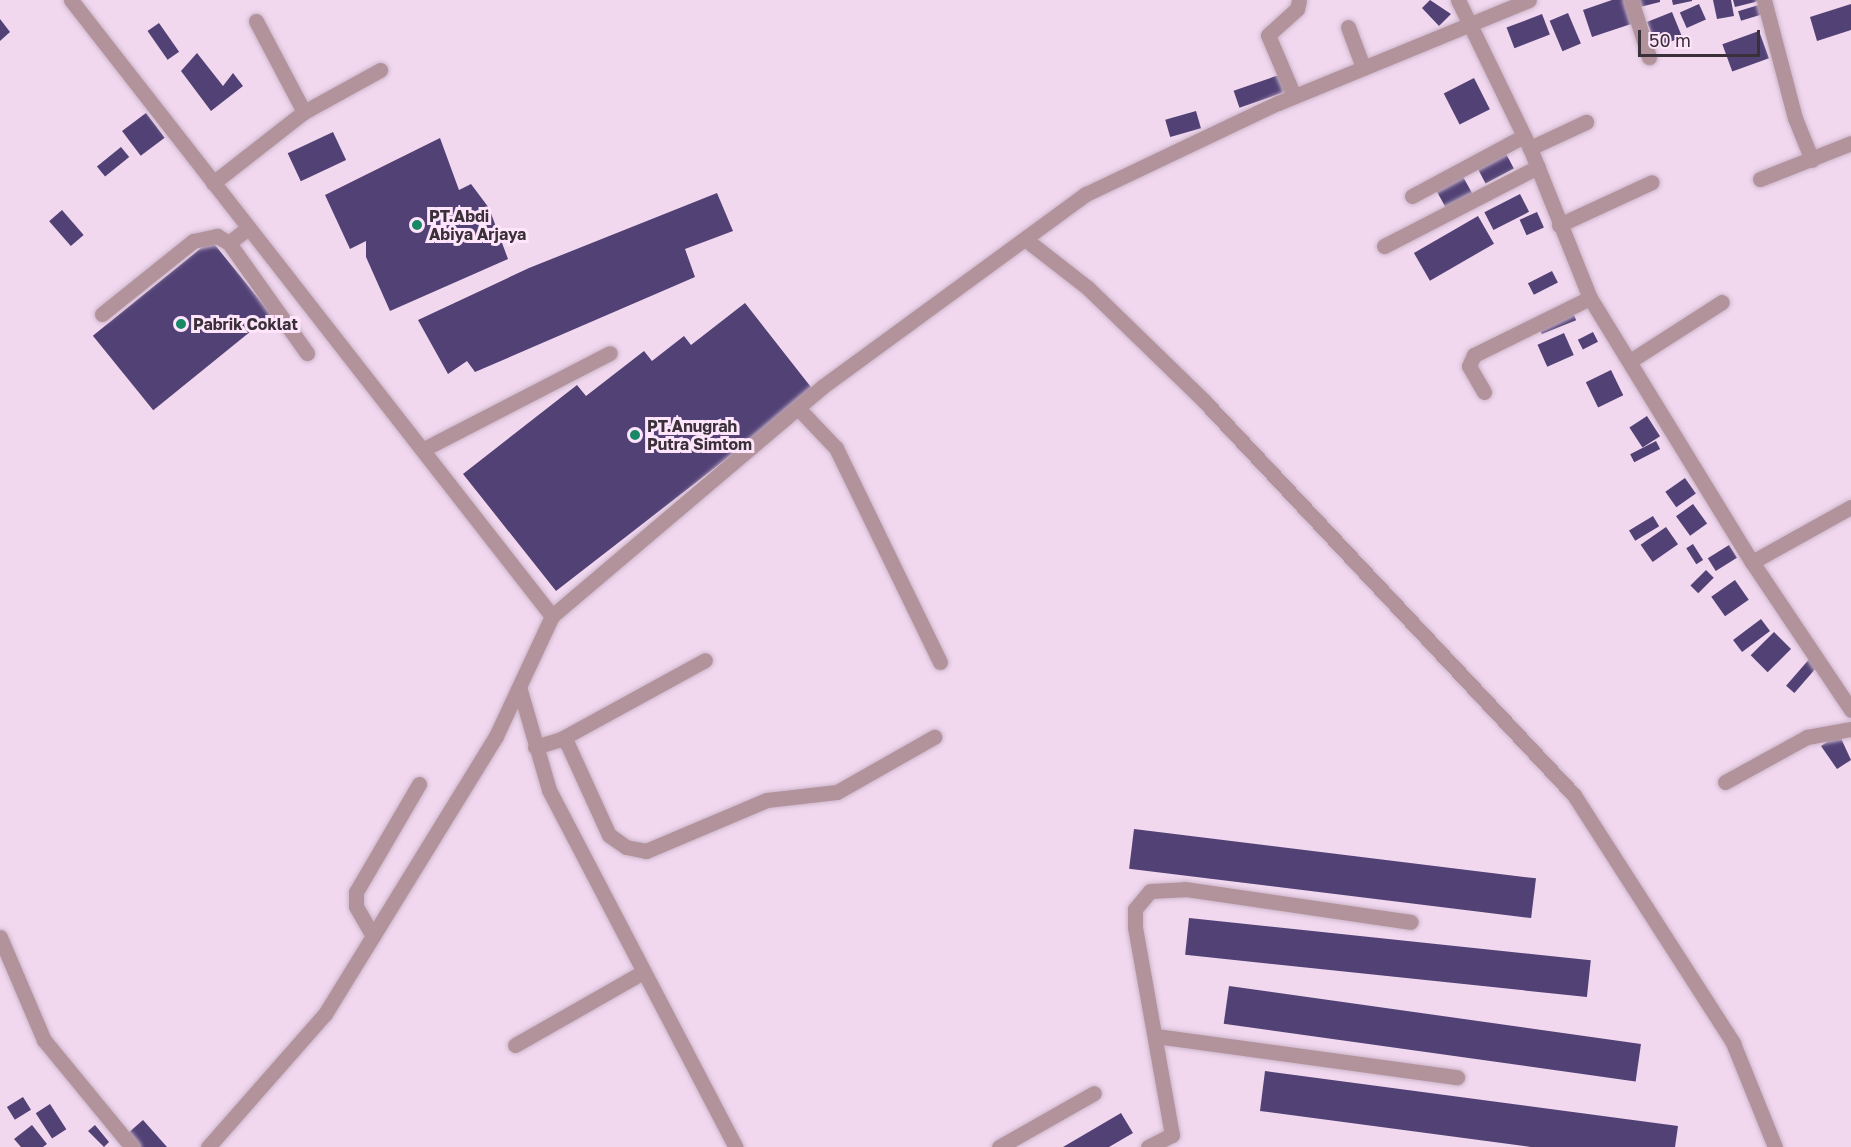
<!DOCTYPE html>
<style>
body{margin:0}
#map{position:relative;width:1851px;height:1147px;overflow:hidden;background:#f1d8ef;font-family:"Golos Text",sans-serif}
div>[style]{position:absolute}
[style*='--x']{left:calc(var(--x)*1px);top:calc(var(--y)*1px);width:calc(var(--w)*1px);rotate:calc(var(--a)*1deg)}
.building>*{inset:0;background:#514175;transform-origin:0 0}
.roads{filter:drop-shadow(0 0 2px #ccb6cb) drop-shadow(0 0 2px #ccb6cb)}
.minor>*{height:15px;margin:-7.5px;padding:0 7.5px;transform-origin:7.5px;border-radius:7.5px;background:#b3939b}
.dots>*{width:16px;height:16px;translate:-50% -50%;box-sizing:border-box;border:3px solid #ffe5fc;border-radius:50%}
span{translate:-50% -50%;white-space:nowrap;text-align:center;line-height:1.15;-webkit-text-stroke:6px #ffe5fc;paint-order:stroke}
.poi-label{font-size:16px;color:#3a3039;font-weight:700}
.left{translate:0 -50%;text-align:left}
.scale{position:absolute;left:1638px;top:30px;width:122px;height:27px;box-sizing:border-box;border:3px solid #3a3039;border-top:0;padding-left:8px;font-size:18px;line-height:21px;white-space:nowrap;color:#3a3039;-webkit-text-stroke:4px #ffe5fc;paint-order:stroke}
</style>
<div id="map">
<div class="building">
<div style="clip-path:polygon(1430px 0,1451px 14px,1439px 26px,1422px 8px)"></div>
<div style="clip-path:polygon(1612px 0,1626px 0,1634px 23px,1592px 37px,1583px 10px)"></div>
<div style="clip-path:polygon(1638px 0,1660px 0,1660px 2px,1640px 7px)"></div>
<div style="clip-path:polygon(1672px 0,1692px 0,1692px 1px,1673px 5px)"></div>
<div style="clip-path:polygon(1713px 0,1731px 0,1734px 16px,1717px 19px)"></div>
<div style="clip-path:polygon(1733px 0,1759px 0,1759px 1px,1735px 7px)"></div>
<div style="left:1699px;top:4px;width:17px;height:21px;rotate:66deg"></div>
<div style="left:1762px;top:4px;width:10px;height:25px;rotate:73deg"></div>
<div style="clip-path:polygon(1851px 4px,1851px 30px,1817px 41px,1810px 17px)"></div>
<div style="left:1672px;top:12px;width:27px;height:27px;rotate:68deg"></div>
<div style="left:1568px;top:13px;width:33px;height:20px;rotate:67deg"></div>
<div style="left:1542px;top:14px;width:22px;height:38px;rotate:69deg"></div>
<div style="clip-path:polygon(0 19px,10px 32px,0 41px)"></div>
<div style="left:159px;top:23px;width:35px;height:14px;rotate:55deg"></div>
<div style="left:1759px;top:31px;width:29px;height:39px;rotate:70deg"></div>
<div style="clip-path:polygon(197px 53px,223px 86px,233px 73px,243px 86px,211px 111px,181px 71px)"></div>
<div style="left:1279px;top:75px;width:18px;height:48px;rotate:71deg"></div>
<div style="left:1474px;top:78px;width:35px;height:34px;rotate:63deg"></div>
<div style="left:1196px;top:111px;width:18px;height:32px;rotate:74deg"></div>
<div style="left:146px;top:113px;width:31px;height:30px;rotate:53deg"></div>
<div style="left:333px;top:132px;width:31px;height:50px;rotate:65deg"></div>
<div style="clip-path:polygon(440px 138px,459px 190px,471px 184px,489px 208px,508px 259px,390px 311px,366px 257px,366px 241px,350px 249px,325px 195px)"></div>
<div style="left:121px;top:147px;width:13px;height:31px;rotate:51deg"></div>
<div style="left:1504px;top:150px;width:21px;height:32px;rotate:62deg"></div>
<div style="left:1462px;top:175px;width:23px;height:30px;rotate:61deg"></div>
<div style="clip-path:polygon(717px 193px,733px 231px,685px 249px,695px 277px,475px 372px,467px 361px,448px 374px,418px 320px,529px 268px)"></div>
<div style="left:1520px;top:194px;width:20px;height:40px;rotate:63deg"></div>
<div style="left:62px;top:210px;width:33px;height:17px;rotate:49deg"></div>
<div style="left:1537px;top:212px;width:17px;height:19px;rotate:66deg"></div>
<div style="left:1478px;top:216px;width:32px;height:74px;rotate:60deg"></div>
<div style="left:211px;top:240px;width:96px;height:152px;rotate:51deg"></div>
<div style="left:1552px;top:271px;width:13px;height:27px;rotate:63deg"></div>
<div style="clip-path:polygon(745px 303px,814px 391px,556px 591px,463px 474px,577px 385px,586px 396px,644px 351px,652px 361px,684px 336px,691px 345px)"></div>
<div style="left:1572px;top:310px;width:11px;height:37px;rotate:68deg"></div>
<div style="left:1593px;top:332px;width:11px;height:17px;rotate:63deg"></div>
<div style="left:1564px;top:333px;width:24px;height:29px;rotate:66deg"></div>
<div style="left:1611px;top:370px;width:28px;height:28px;rotate:64deg"></div>
<div style="left:1647px;top:416px;width:24px;height:21px;rotate:57deg"></div>
<div style="left:1656px;top:441px;width:9px;height:29px;rotate:63deg"></div>
<div style="left:1685px;top:478px;width:19px;height:24px;rotate:55deg"></div>
<div style="left:1693px;top:504px;width:24px;height:21px;rotate:54deg"></div>
<div style="left:1653px;top:516px;width:12px;height:28px;rotate:59deg"></div>
<div style="left:1666px;top:527px;width:21px;height:31px;rotate:55deg"></div>
<div style="left:1693px;top:544px;width:19px;height:8px;rotate:58deg"></div>
<div style="left:1729px;top:545px;width:15px;height:25px;rotate:58deg"></div>
<div style="left:1706px;top:570px;width:11px;height:22px;rotate:45deg"></div>
<div style="left:1735px;top:580px;width:24px;height:29px;rotate:55deg"></div>
<div style="left:1761px;top:619px;width:15px;height:35px;rotate:53deg"></div>
<div style="left:1774px;top:632px;width:24px;height:33px;rotate:45deg"></div>
<div style="left:1811px;top:657px;width:11px;height:38px;rotate:41deg"></div>
<div style="clip-path:polygon(1839px 734px,1851px 760px,1837px 769px,1821px 746px)"></div>
<div style="left:1134px;top:829px;width:405px;height:40px;rotate:7deg"></div>
<div style="left:1189px;top:918px;width:404px;height:37px;rotate:6deg"></div>
<div style="left:1229px;top:986px;width:416px;height:38px;rotate:8deg"></div>
<div style="clip-path:polygon(1265px 1071px,1678px 1126px,1675px 1147px,1531px 1147px,1260px 1111px)"></div>
<div style="left:23px;top:1097px;width:15px;height:19px;rotate:58deg"></div>
<div style="left:50px;top:1104px;width:30px;height:17px;rotate:57deg"></div>
<div style="clip-path:polygon(1121px 1113px,1133px 1133px,1109px 1147px,1063px 1147px)"></div>
<div style="clip-path:polygon(143px 1120px,167px 1147px,139px 1147px,127px 1134px)"></div>
<div style="clip-path:polygon(32px 1125px,47px 1144px,43px 1147px,21px 1147px,14px 1139px)"></div>
<div style="clip-path:polygon(95px 1125px,109px 1142px,104px 1147px,88px 1131px)"></div>
</div>
<div class="roads">
<div class="minor">
<div style="--x:71;--y:0;--w:782;--a:52.02"></div>
<div style="--x:552;--y:616;--w:354;--a:-40.3"></div>
<div style="--x:822;--y:387;--w:327;--a:-36.2"></div>
<div style="--x:1086;--y:194;--w:212;--a:-25.4"></div>
<div style="--x:1278;--y:103;--w:271;--a:-22.3"></div>
<div style="--x:1458;--y:0;--w:165;--a:64.1"></div>
<div style="--x:1530;--y:148;--w:162;--a:68.2"></div>
<div style="--x:1590;--y:298;--w:310;--a:58.5"></div>
<div style="--x:1752;--y:562;--w:178;--a:56.2"></div>
<div style="--x:1631;--y:0;--w:60;--a:72.5"></div>
<div style="--x:1764;--y:0;--w:122;--a:75.3"></div>
<div style="--x:1795;--y:118;--w:45;--a:68"></div>
<div style="--x:256;--y:21;--w:103;--a:62.2"></div>
<div style="--x:1348;--y:27;--w:43;--a:69.4"></div>
<div style="--x:1294;--y:96;--w:66;--a:-113.1"></div>
<div style="--x:1268;--y:35;--w:39;--a:-42"></div>
<div style="--x:1297;--y:9;--w:9;--a:-77"></div>
<div style="--x:1530;--y:148;--w:62;--a:-24.9"></div>
<div style="--x:1760;--y:179;--w:98;--a:-21.6"></div>
<div style="--x:213;--y:183;--w:115;--a:-38"></div>
<div style="--x:304;--y:112;--w:87;--a:-28.9"></div>
<div style="--x:1412;--y:196;--w:127;--a:-28.2"></div>
<div style="--x:1559;--y:225;--w:102;--a:-24.8"></div>
<div style="--x:248;--y:228;--w:24;--a:142"></div>
<div style="--x:229;--y:243;--w:135;--a:54.7"></div>
<div style="--x:1025;--y:239;--w:80;--a:37.9"></div>
<div style="--x:1088;--y:288;--w:162;--a:44.2"></div>
<div style="--x:1204;--y:401;--w:540;--a:46.8"></div>
<div style="--x:1574;--y:795;--w:295;--a:57.3"></div>
<div style="--x:1733;--y:1043;--w:112;--a:68"></div>
<div style="--x:1384;--y:246;--w:173;--a:-27.2"></div>
<div style="--x:102;--y:314;--w:117;--a:-38.7"></div>
<div style="--x:193;--y:241;--w:25;--a:-12"></div>
<div style="--x:217;--y:236;--w:14;--a:30"></div>
<div style="--x:1630;--y:361;--w:109;--a:-32.7"></div>
<div style="--x:1484;--y:392;--w:30;--a:-120"></div>
<div style="--x:1469;--y:366;--w:12;--a:-66"></div>
<div style="--x:1474;--y:355;--w:129;--a:-26.2"></div>
<div style="--x:798;--y:408;--w:55;--a:46.5"></div>
<div style="--x:836;--y:448;--w:238;--a:64.1"></div>
<div style="--x:424;--y:449;--w:209;--a:-27.3"></div>
<div style="--x:1752;--y:562;--w:113;--a:-29.1"></div>
<div style="--x:520;--y:690;--w:104;--a:73.8"></div>
<div style="--x:549;--y:790;--w:403;--a:62.4"></div>
<div style="--x:561;--y:739;--w:164;--a:-28.7"></div>
<div style="--x:535;--y:747;--w:27;--a:-17"></div>
<div style="--x:561;--y:739;--w:7;--a:34"></div>
<div style="--x:567;--y:743;--w:101;--a:65.5"></div>
<div style="--x:609;--y:835;--w:21;--a:35"></div>
<div style="--x:626;--y:847;--w:20;--a:11"></div>
<div style="--x:646;--y:851;--w:131;--a:-22.9"></div>
<div style="--x:767;--y:800;--w:70;--a:-6.5"></div>
<div style="--x:837;--y:792;--w:112;--a:-29.6"></div>
<div style="--x:1725;--y:782;--w:94;--a:-28.8"></div>
<div style="--x:1807;--y:737;--w:45;--a:-10.3"></div>
<div style="--x:373;--y:936;--w:34;--a:-120"></div>
<div style="--x:356;--y:906;--w:14;--a:-90"></div>
<div style="--x:356;--y:892;--w:125;--a:-59.7"></div>
<div style="--x:0;--y:937;--w:112;--a:66.9"></div>
<div style="--x:44;--y:1040;--w:139;--a:50.6"></div>
<div style="--x:1156;--y:1036;--w:304;--a:7.8"></div>
<div style="--x:515;--y:1045;--w:145;--a:-29.7"></div>
<div style="--x:208;--y:1147;--w:177;--a:-48.7"></div>
<div style="--x:325;--y:1014;--w:326;--a:-58.4"></div>
<div style="--x:496;--y:736;--w:132;--a:-65"></div>
<div style="--x:999;--y:1147;--w:109;--a:-29.6"></div>
<div style="--x:1148;--y:1147;--w:27;--a:-27"></div>
<div style="--x:1172;--y:1135;--w:211;--a:-100.1"></div>
<div style="--x:1135;--y:927;--w:18;--a:-90"></div>
<div style="--x:1135;--y:909;--w:23;--a:-50"></div>
<div style="--x:1150;--y:891;--w:35;--a:-3"></div>
<div style="--x:1185;--y:889;--w:228;--a:8.3"></div>
</div>
</div>
<div class="dots">
<div style="left:417px;top:225px;background:#188867"></div>
<div style="left:181px;top:324px;background:#188867"></div>
<div style="left:635px;top:435px;background:#188867"></div>
</div>
<div class="poi-label">
<span class="left" style="left:429px;top:225px">PT.Abdi<br>Abiya Arjaya</span>
<span class="left" style="left:193px;top:324px">Pabrik Coklat</span>
<span class="left" style="left:647px;top:435px">PT.Anugrah<br>Putra Simtom</span>
</div>
<div class="scale">50 m</div>
</div>
